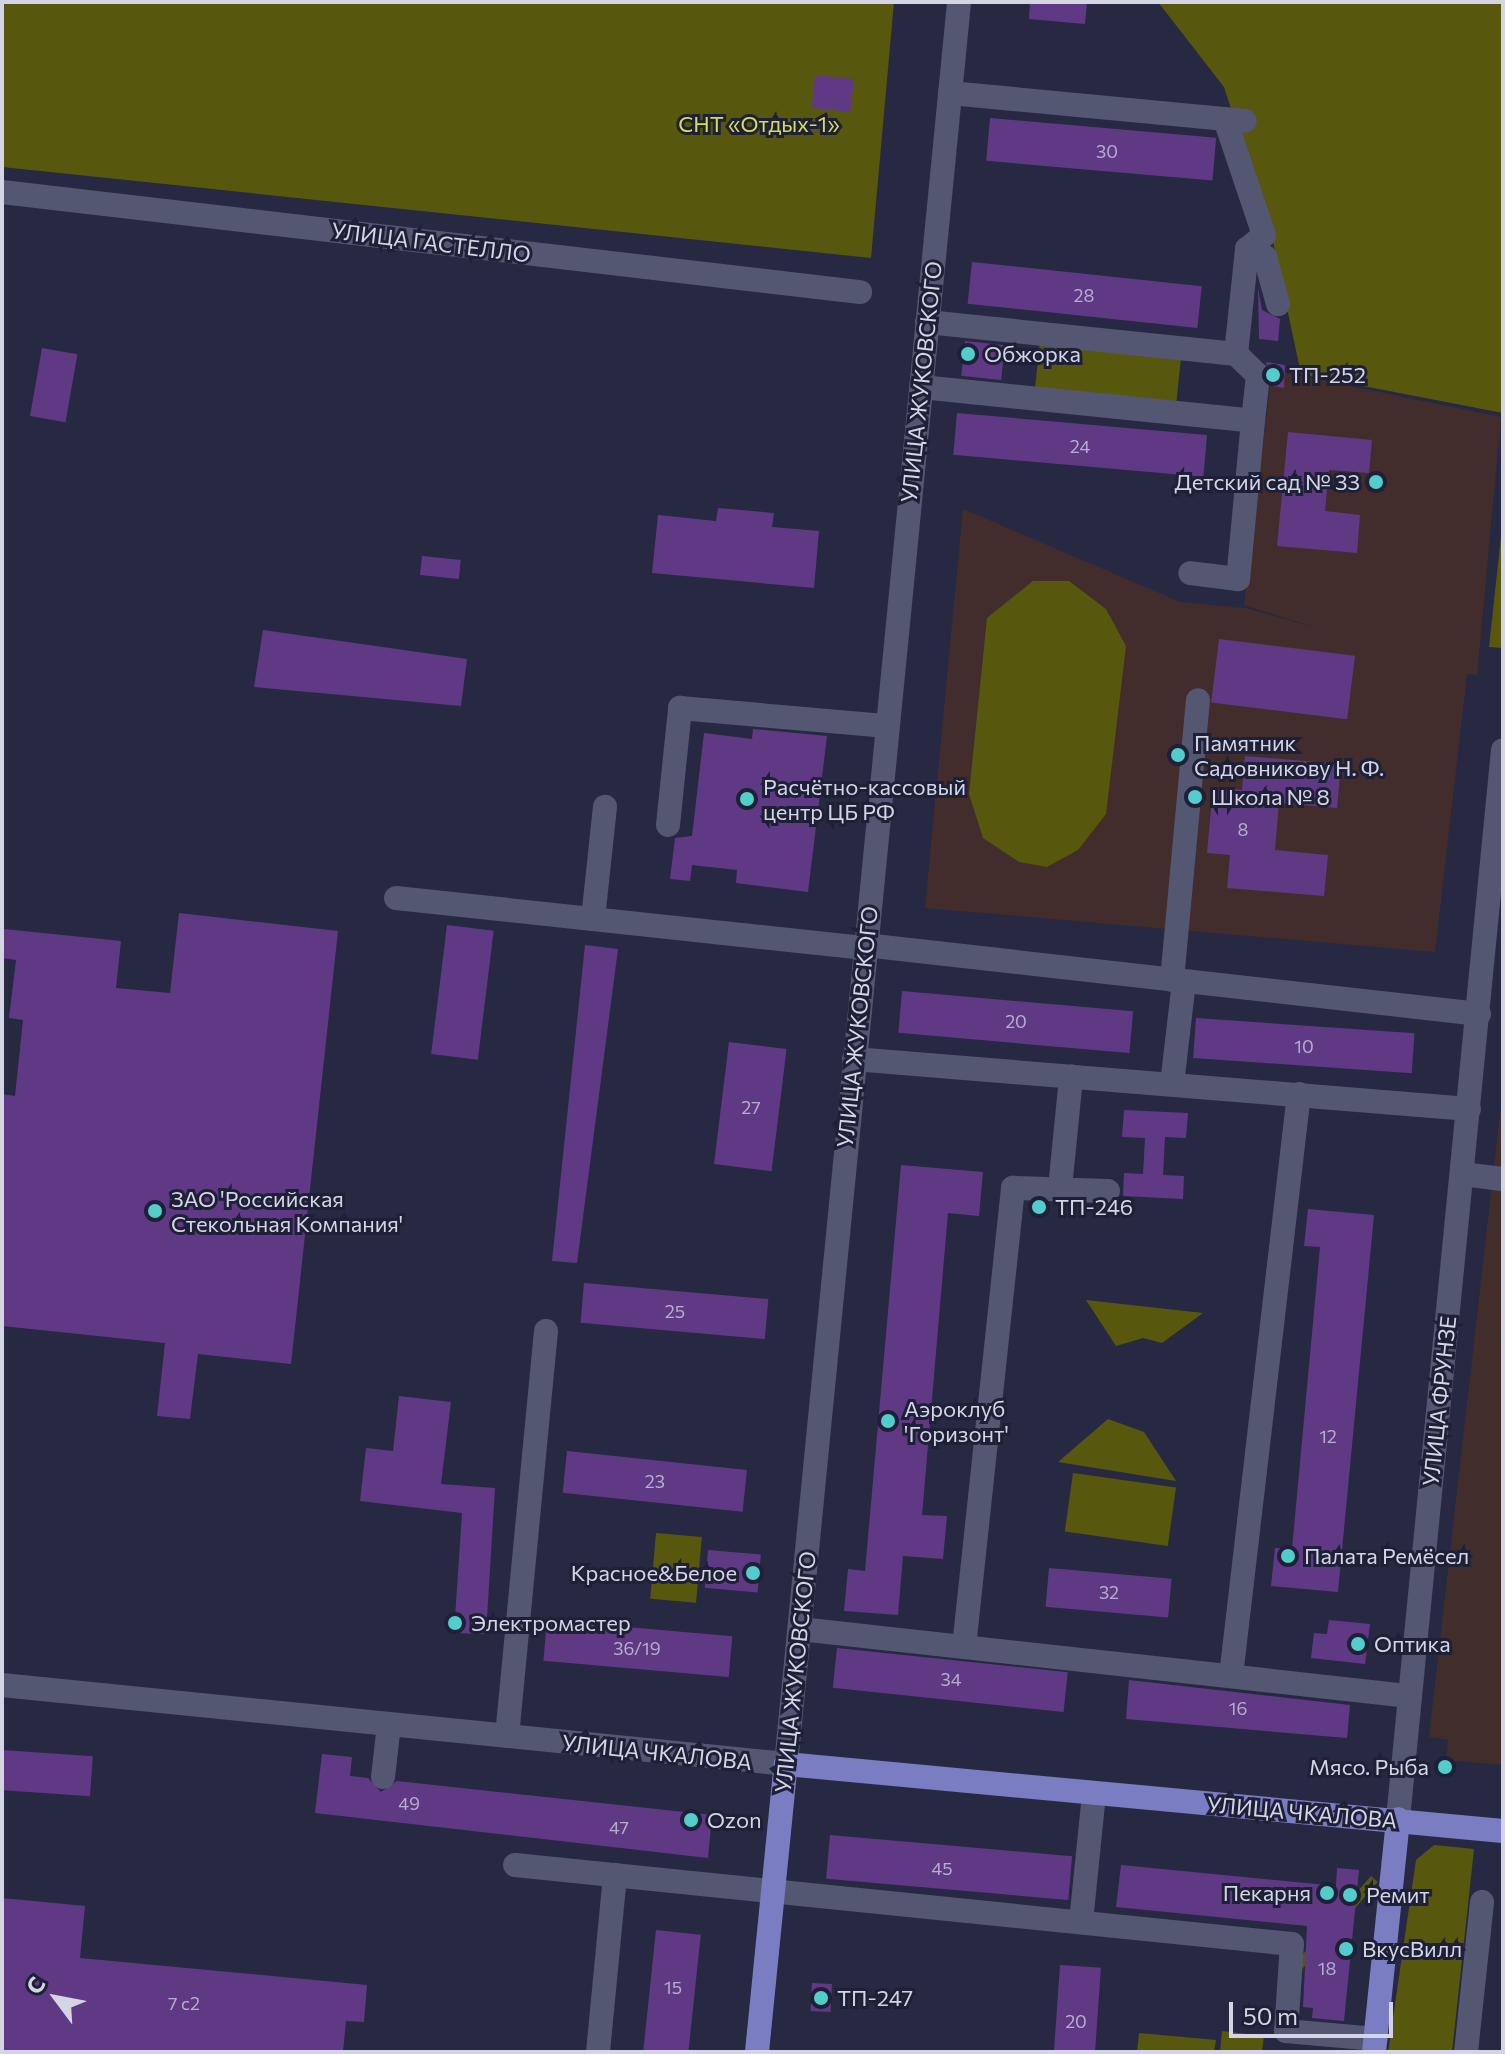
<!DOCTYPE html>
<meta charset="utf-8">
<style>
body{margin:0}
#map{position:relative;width:1505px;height:2054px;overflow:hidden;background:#272942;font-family:Commissioner,sans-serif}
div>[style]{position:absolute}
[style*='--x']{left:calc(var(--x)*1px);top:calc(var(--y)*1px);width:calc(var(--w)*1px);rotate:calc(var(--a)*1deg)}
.education>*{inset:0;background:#422d2c}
.medical>*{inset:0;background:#412e2a}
.green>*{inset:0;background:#57580e;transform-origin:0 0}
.building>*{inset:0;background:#603985;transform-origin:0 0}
.minor>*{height:24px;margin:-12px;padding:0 12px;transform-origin:12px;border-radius:12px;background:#535772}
.major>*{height:24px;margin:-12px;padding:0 12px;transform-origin:12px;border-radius:12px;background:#7a7dc2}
.dots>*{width:22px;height:22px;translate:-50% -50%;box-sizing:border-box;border:4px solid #1e2037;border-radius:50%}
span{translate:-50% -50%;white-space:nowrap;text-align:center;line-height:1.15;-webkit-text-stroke:6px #1e2037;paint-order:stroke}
.number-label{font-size:18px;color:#b6aecd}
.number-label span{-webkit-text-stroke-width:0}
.park-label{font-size:22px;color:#d8db54}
.street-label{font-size:22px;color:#d3d5e5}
.poi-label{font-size:22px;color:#d3d5e5}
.left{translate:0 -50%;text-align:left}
.right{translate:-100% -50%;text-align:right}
.frame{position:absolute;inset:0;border:4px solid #d3d5e5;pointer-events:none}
.north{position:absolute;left:16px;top:1958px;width:80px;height:80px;-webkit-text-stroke:6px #1e2037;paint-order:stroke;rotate:302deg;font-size:22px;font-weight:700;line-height:32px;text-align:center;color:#d3d5e5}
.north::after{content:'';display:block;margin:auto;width:28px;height:36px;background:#d3d5e5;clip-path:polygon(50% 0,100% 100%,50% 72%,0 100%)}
.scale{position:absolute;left:1229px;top:2002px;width:164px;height:36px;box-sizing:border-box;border:4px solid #d3d5e5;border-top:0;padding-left:10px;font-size:24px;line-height:28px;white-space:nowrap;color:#d3d5e5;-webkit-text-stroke:6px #1e2037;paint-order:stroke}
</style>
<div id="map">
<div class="education">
<div style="clip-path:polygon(1272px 370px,1501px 417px,1477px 675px,1467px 674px,1435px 952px,925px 908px,963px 509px,1180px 602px,1245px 608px,1324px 630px,1244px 605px)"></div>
</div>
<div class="medical">
<div style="clip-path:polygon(1503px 1088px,1503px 1765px,1446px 1760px,1448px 1740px,1429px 1737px)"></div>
</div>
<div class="green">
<div style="clip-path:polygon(2px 2px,894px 2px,871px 258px,2px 167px)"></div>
<div style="clip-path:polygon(1158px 2px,1503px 2px,1503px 413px,1301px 374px,1271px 232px,1224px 87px)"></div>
<div style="left:1040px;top:341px;width:142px;height:50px;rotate:6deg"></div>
<div style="clip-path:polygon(1503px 518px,1503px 648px,1489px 647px)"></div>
<div style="clip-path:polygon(1033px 581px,1069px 581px,1106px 609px,1126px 646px,1106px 814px,1078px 850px,1047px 867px,1019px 862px,983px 838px,969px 794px,987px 618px)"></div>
<div style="clip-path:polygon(1086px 1300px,1203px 1313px,1162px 1343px,1143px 1338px,1116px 1346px)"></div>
<div style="clip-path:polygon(1108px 1419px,1144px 1432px,1176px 1481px,1058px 1462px)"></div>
<div style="left:1073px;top:1473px;width:104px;height:59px;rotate:8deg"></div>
<div style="left:656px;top:1533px;width:46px;height:66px;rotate:5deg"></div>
<div style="clip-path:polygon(1434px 1845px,1474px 1849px,1452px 2052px,1388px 2052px,1416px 1860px)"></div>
<div style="left:1371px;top:1876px;width:9px;height:130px;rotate:41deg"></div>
<div style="clip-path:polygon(1222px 2031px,1264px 2036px,1262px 2052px,1220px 2052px)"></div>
<div style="clip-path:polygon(1139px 2033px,1216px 2040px,1214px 2052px,1137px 2052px)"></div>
</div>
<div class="building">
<div style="clip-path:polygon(1030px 2px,1087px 2px,1085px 24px,1029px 19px)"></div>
<div style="left:815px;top:75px;width:39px;height:33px;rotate:6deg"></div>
<div style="left:990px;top:118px;width:227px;height:43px;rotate:5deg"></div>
<div style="left:972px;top:262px;width:231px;height:42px;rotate:6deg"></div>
<div style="clip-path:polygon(1258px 288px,1262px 310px,1280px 319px,1278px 341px,1259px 339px)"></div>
<div style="left:965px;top:341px;width:40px;height:35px;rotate:6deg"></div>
<div style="left:42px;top:348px;width:36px;height:69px;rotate:10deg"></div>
<div style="clip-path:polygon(1266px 362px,1285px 365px,1284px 388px,1272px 386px)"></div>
<div style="left:957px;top:413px;width:251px;height:42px;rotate:5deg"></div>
<div style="clip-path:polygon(1288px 432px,1372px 440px,1369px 473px,1329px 470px,1325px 511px,1360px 515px,1357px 553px,1277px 546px)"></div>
<div style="clip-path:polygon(718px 508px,774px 513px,772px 527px,819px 531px,814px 588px,652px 573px,658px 515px,716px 521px)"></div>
<div style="left:422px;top:556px;width:39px;height:19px;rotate:6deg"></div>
<div style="clip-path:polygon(263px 630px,467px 659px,461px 706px,254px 687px)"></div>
<div style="left:1219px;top:639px;width:137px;height:64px;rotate:7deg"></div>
<div style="clip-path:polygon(753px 729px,827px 736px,808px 892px,736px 883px,737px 870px,692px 865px,690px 881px,670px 879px,675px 838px,692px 836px,704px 733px,752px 739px)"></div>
<div style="clip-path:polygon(1245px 756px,1341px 764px,1337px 808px,1279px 803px,1275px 850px,1328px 855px,1324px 896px,1227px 888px,1230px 855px,1207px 853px,1213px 787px,1242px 790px)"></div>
<div style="clip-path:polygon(179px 913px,338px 931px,291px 1364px,198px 1354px,190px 1419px,157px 1416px,165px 1343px,2px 1326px,2px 1094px,15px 1096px,23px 1020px,9px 1018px,16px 960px,2px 958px,4px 929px,121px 941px,116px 988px,170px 993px)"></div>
<div style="left:447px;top:925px;width:47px;height:130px;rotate:7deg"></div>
<div style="clip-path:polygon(585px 945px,618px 949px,577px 1263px,552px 1261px)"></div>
<div style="left:902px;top:991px;width:232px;height:42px;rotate:5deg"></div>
<div style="left:1196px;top:1018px;width:219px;height:40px;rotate:4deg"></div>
<div style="left:729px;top:1042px;width:58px;height:123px;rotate:7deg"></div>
<div style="clip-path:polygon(1124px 1110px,1188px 1113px,1186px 1138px,1165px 1137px,1163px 1175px,1184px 1176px,1183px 1199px,1123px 1196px,1124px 1173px,1143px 1174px,1145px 1138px,1122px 1137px)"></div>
<div style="clip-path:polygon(901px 1165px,983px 1172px,979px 1216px,948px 1213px,922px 1515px,947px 1516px,943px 1559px,903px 1556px,898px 1615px,844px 1611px,848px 1569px,865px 1571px)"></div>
<div style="clip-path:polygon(1308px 1209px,1374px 1215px,1338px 1592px,1271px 1586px,1275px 1548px,1292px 1549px,1320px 1247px,1304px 1246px)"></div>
<div style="left:584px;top:1283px;width:185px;height:40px;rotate:5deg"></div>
<div style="clip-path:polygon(399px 1396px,451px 1402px,441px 1484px,495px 1488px,486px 1634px,454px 1633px,462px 1513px,360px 1501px,366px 1448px,393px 1451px)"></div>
<div style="left:567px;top:1451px;width:181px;height:42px;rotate:6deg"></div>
<div style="left:708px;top:1550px;width:53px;height:38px;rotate:5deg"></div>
<div style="left:1049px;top:1568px;width:123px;height:39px;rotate:5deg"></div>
<div style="left:547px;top:1620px;width:186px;height:41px;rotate:5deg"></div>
<div style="clip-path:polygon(1329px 1620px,1370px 1624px,1365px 1664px,1311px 1658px,1314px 1633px,1327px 1634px)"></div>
<div style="left:837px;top:1648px;width:232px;height:40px;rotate:6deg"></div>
<div style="clip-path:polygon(1129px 1680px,1350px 1705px,1347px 1738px,1126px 1719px)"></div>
<div style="left:2px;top:1750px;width:91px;height:40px;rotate:4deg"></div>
<div style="clip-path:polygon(322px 1754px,352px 1757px,350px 1776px,368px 1778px,381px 1792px,397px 1781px,712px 1815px,708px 1858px,315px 1813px)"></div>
<div style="left:830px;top:1835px;width:243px;height:44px;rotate:5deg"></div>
<div style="clip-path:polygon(1121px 1865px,1336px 1886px,1337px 1868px,1359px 1870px,1344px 2021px,1312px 2018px,1313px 2008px,1303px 2007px,1307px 1926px,1116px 1907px)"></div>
<div style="clip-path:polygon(2px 1898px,85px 1906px,80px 1958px,367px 1985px,364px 2022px,346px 2021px,343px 2052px,2px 2052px)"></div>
<div style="left:656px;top:1930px;width:45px;height:123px;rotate:6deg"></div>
<div style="left:1060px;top:1965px;width:41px;height:87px;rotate:4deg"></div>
<div style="left:812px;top:1983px;width:20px;height:28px;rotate:3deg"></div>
</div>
<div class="minor">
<div style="--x:950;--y:93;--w:296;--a:5.4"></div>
<div style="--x:2;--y:192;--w:864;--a:6.65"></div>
<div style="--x:1247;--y:249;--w:20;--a:24"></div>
<div style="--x:1265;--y:257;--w:49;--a:74.5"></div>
<div style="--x:927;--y:322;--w:311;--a:5.9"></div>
<div style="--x:1236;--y:354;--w:106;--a:-84"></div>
<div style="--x:1247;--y:249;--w:22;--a:-39"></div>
<div style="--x:1264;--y:235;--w:122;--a:-108.6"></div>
<div style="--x:1236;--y:354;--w:30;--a:44"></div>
<div style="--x:1258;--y:375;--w:46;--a:96.2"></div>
<div style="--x:921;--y:387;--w:334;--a:5.8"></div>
<div style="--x:1253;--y:421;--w:159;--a:95.4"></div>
<div style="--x:1238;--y:579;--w:48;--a:-172.9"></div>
<div style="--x:668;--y:825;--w:118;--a:-84.1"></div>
<div style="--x:680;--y:708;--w:208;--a:5"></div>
<div style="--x:396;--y:898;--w:472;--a:6.1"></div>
<div style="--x:593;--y:919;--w:113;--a:-83.9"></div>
<div style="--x:865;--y:945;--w:618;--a:6.41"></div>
<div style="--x:1172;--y:980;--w:281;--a:-84.7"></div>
<div style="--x:854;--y:1059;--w:617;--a:4.65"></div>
<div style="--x:1172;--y:1084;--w:103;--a:-83.3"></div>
<div style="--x:1462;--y:1174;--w:41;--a:7"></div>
<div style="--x:1060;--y:1188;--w:112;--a:-84.3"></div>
<div style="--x:800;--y:1629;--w:613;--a:6.28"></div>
<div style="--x:964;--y:1647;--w:462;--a:-83.9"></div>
<div style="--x:1013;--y:1188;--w:95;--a:1.8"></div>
<div style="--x:1231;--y:1676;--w:586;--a:-83.34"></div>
<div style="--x:2;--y:1685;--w:788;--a:5.75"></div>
<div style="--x:786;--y:1764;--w:1770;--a:-84.39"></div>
<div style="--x:507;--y:1736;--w:407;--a:-84.5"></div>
<div style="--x:383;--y:1777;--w:53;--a:-83.5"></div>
<div style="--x:1398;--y:1819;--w:1074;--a:-84.39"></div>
<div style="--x:515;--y:1865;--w:781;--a:5.81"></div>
<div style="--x:1292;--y:1944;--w:87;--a:93.9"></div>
<div style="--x:1286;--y:2031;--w:90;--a:5.1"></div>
<div style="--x:1081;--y:1922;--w:128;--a:-84.2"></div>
<div style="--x:598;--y:2052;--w:178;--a:-84.5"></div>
<div style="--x:1466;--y:2052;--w:151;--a:-83.9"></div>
</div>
<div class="major">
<div style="--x:757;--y:2052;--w:289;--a:-84.3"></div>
<div style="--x:786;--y:1764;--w:720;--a:5.34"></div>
<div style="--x:1374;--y:2052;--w:234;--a:-84.1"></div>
</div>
<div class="dots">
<div style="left:968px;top:354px;background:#53cdcb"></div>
<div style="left:1273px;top:375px;background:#53cdcb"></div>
<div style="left:1376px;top:482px;background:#53cdcb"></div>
<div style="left:1178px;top:755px;background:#53cdcb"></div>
<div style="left:1195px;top:797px;background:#53cdcb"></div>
<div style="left:747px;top:799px;background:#53cdcb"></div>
<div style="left:1039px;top:1207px;background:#53cdcb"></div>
<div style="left:155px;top:1211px;background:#53cdcb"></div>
<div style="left:888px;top:1421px;background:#53cdcb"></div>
<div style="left:1288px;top:1556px;background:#53cdcb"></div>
<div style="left:753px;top:1573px;background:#53cdcb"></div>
<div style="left:455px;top:1623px;background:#53cdcb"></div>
<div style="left:1358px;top:1644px;background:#53cdcb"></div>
<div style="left:1445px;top:1767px;background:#53cdcb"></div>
<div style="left:691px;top:1820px;background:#53cdcb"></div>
<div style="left:1327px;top:1893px;background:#53cdcb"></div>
<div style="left:1350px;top:1895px;background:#53cdcb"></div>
<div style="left:1346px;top:1949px;background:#53cdcb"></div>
<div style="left:821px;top:1998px;background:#53cdcb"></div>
</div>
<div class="number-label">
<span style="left:1107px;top:151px">30</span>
<span style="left:1084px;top:295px">28</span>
<span style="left:1080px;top:446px">24</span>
<span style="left:1243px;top:829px">8</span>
<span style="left:1016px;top:1021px">20</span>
<span style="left:1304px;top:1046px">10</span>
<span style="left:751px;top:1107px">27</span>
<span style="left:675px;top:1311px">25</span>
<span style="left:1328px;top:1436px">12</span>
<span style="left:655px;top:1481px">23</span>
<span style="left:1109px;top:1592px">32</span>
<span style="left:637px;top:1648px">36/19</span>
<span style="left:951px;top:1679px">34</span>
<span style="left:1238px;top:1708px">16</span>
<span style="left:409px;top:1803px">49</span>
<span style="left:619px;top:1827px">47</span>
<span style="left:942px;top:1868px">45</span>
<span style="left:1327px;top:1968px">18</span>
<span style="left:673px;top:1987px">15</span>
<span style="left:184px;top:2003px">7 с2</span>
<span style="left:1076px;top:2021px">20</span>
</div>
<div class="park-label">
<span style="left:759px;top:124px">СНТ «Отдых-1»</span>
</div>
<div class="street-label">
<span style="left:431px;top:242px;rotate:7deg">УЛИЦА ГАСТЕЛЛО</span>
<span style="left:921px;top:382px;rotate:-84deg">УЛИЦА ЖУКОВСКОГО</span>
<span style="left:857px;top:1027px;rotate:-84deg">УЛИЦА ЖУКОВСКОГО</span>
<span style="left:1439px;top:1401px;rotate:-84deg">УЛИЦА ФРУНЗЕ</span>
<span style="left:795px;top:1672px;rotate:-84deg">УЛИЦА ЖУКОВСКОГО</span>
<span style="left:657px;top:1752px;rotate:6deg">УЛИЦА ЧКАЛОВА</span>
<span style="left:1302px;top:1812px;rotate:5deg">УЛИЦА ЧКАЛОВА</span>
</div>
<div class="poi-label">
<span class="left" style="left:984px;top:354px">Обжорка</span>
<span class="left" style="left:1289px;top:375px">ТП-252</span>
<span class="right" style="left:1360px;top:482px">Детский сад № 33</span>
<span class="left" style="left:1194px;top:755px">Памятник<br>Садовникову Н. Ф.</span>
<span class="left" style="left:763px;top:799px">Расчётно-кассовый<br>центр ЦБ РФ</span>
<span class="left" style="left:1211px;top:797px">Школа № 8</span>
<span class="left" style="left:171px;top:1211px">ЗАО 'Российская<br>Стекольная Компания'</span>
<span class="left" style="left:1055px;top:1207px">ТП-246</span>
<span class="left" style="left:904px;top:1421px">Аэроклуб<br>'Горизонт'</span>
<span class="left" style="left:1304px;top:1556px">Палата Ремёсел</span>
<span class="right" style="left:737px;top:1573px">Красное&amp;Белое</span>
<span class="left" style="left:471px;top:1623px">Электромастер</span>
<span class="left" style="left:1374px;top:1644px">Оптика</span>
<span class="right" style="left:1429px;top:1767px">Мясо. Рыба</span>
<span class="left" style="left:707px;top:1820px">Ozon</span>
<span class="right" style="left:1311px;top:1893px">Пекарня</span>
<span class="left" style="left:1366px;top:1895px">Ремит</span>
<span class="left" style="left:1362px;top:1949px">ВкусВилл</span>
<span class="left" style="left:837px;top:1998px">ТП-247</span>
</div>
<div class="frame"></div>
<div class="north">С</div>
<div class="scale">50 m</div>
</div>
